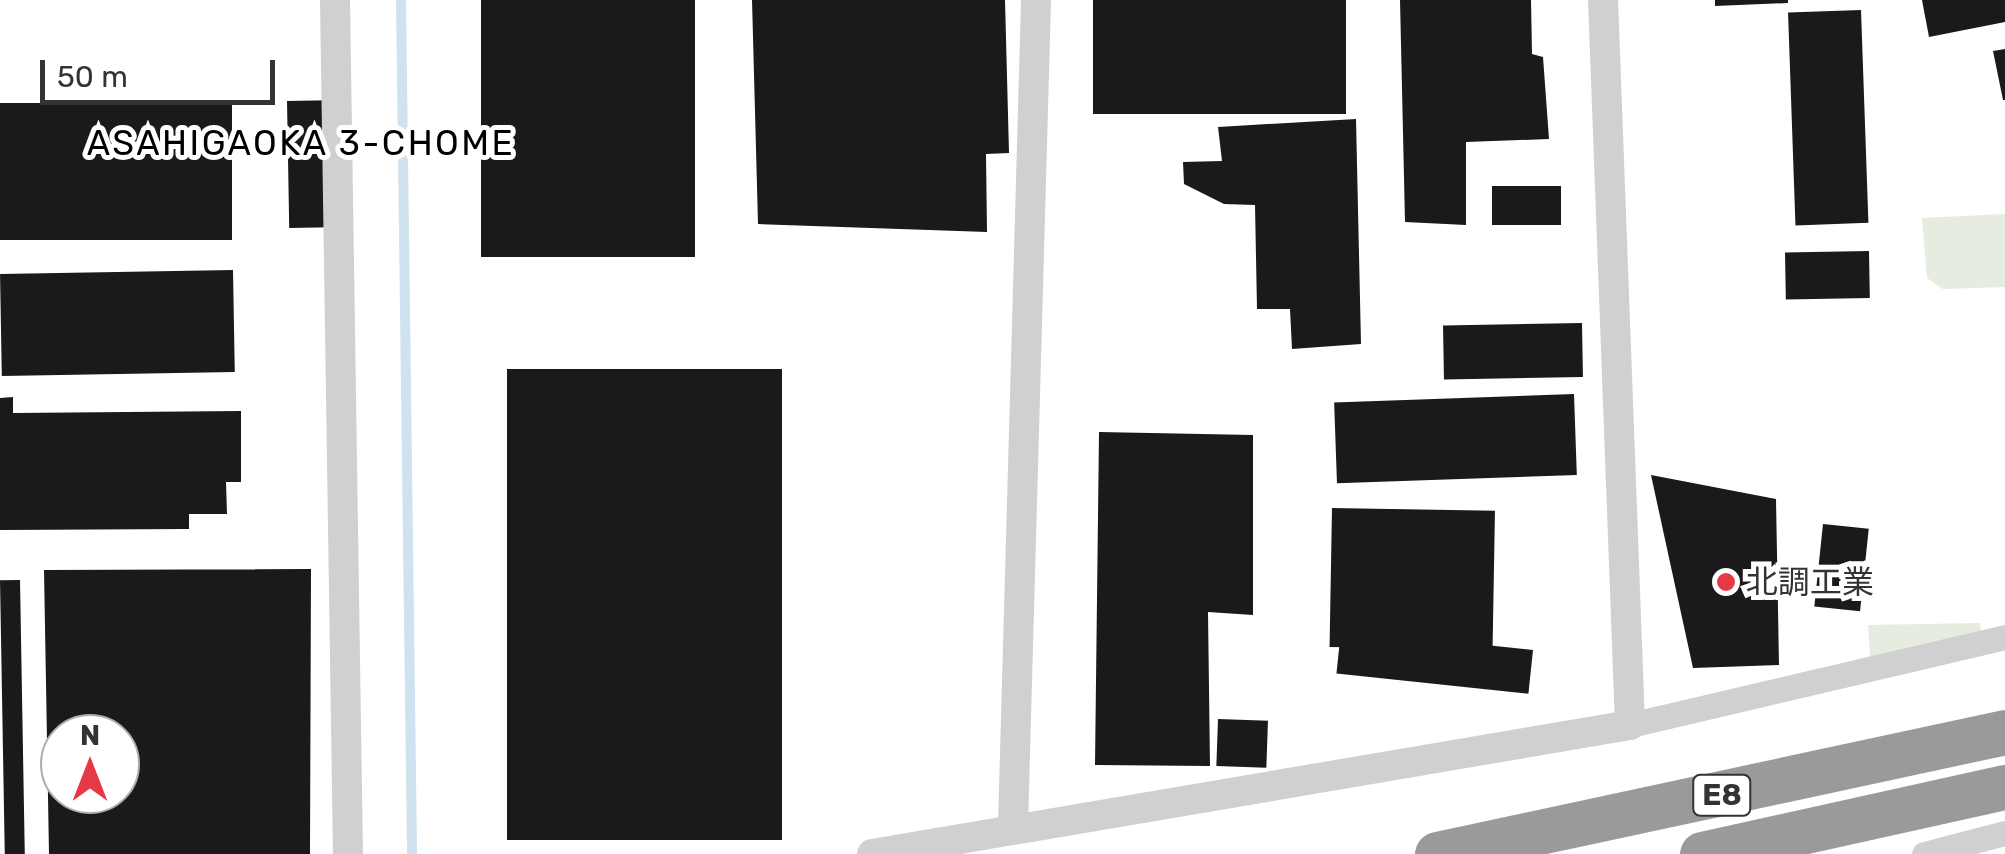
<!DOCTYPE html>
<meta charset="utf-8">
<style>
body{margin:0}
#map{position:relative;width:2005px;height:854px;overflow:hidden;background:#fff;font-family:Rubik,"Noto Sans JP",sans-serif}
div>[style]{position:absolute}
[style*='--x']{left:calc(var(--x)*1px);top:calc(var(--y)*1px);width:calc(var(--w)*1px);rotate:calc(var(--a)*1deg)}
.green>*{inset:0;background:#e6ecdf}
.stream>*{height:10px;margin:-5px;padding:0 5px;transform-origin:5px;border-radius:5px;background:#cfe2ee}
.building>*{inset:0;background:#1a1a1a;transform-origin:0 0}
.minor>*{height:25px;margin:-12.5px;padding:0 12.5px;transform-origin:12.5px;border-radius:12.5px;background:#d0d0d0}
.tertiary>*{height:30px;margin:-15px;padding:0 15px;transform-origin:15px;border-radius:15px;background:#d0d0d0}
.motorway>*{height:45px;margin:-22.5px;padding:0 22.5px;transform-origin:22.5px;border-radius:22.5px;background:#9a9a9a}
.dots>*{width:28px;height:28px;translate:-50% -50%;box-sizing:border-box;border:5px solid #fff;border-radius:50%}
span{translate:-50% -50%;white-space:nowrap;text-align:center;line-height:1.15;-webkit-text-stroke:10px #fff;paint-order:stroke}
.shield-label span{padding:2px 8px;background:#fff;border:2px solid;border-radius:8px;-webkit-text-stroke-width:0}
.shield-label{font-size:30px;color:#333;font-weight:700}
.poi-label{font-size:32px;color:#333}
.left{translate:0 -50%;text-align:left}
.neighbourhood-label{font-size:35px;color:#000;letter-spacing:2.5px}
.north{position:absolute;left:40px;top:714px;width:100px;height:100px;box-sizing:border-box;background:#fff;border:2px solid #adadad;border-radius:50%;rotate:0deg;font-size:28px;font-weight:700;line-height:40px;text-align:center;color:#333}
.north::after{content:'';display:block;margin:auto;width:35px;height:45px;background:#e63946;clip-path:polygon(50% 0,100% 100%,50% 72%,0 100%)}
.scale{position:absolute;left:40px;top:60px;width:235px;height:45px;box-sizing:border-box;border:5px solid #333;border-top:0;padding-left:12px;font-size:30px;line-height:35px;white-space:nowrap;color:#333;-webkit-text-stroke:8px #fff;paint-order:stroke}
</style>
<div id="map">
<div class="green">
<div style="clip-path:polygon(2005px 214px,2005px 287px,1943px 289px,1927px 278px,1922px 218px)"></div>
<div style="clip-path:polygon(1980px 623px,1981px 634px,1870px 657px,1868px 625px)"></div>
</div>
<div class="stream">
<div style="--x:401;--y:0;--w:854;--a:89.26"></div>
</div>
<div class="building">
<div style="left:481px;top:0;width:214px;height:257px"></div>
<div style="clip-path:polygon(752px 0,1005px 0,1009px 153px,986px 154px,987px 232px,758px 224px)"></div>
<div style="left:1093px;top:0;width:253px;height:114px"></div>
<div style="clip-path:polygon(1400px 0,1531px 0,1532px 54px,1543px 57px,1549px 139px,1466px 142px,1466px 225px,1405px 222px)"></div>
<div style="clip-path:polygon(1715px 0,1788px 0,1788px 3px,1715px 6px)"></div>
<div style="clip-path:polygon(1922px 0,2005px 0,2005px 22px,1929px 37px)"></div>
<div style="left:1861px;top:10px;width:213px;height:73px;rotate:88deg"></div>
<div style="clip-path:polygon(2005px 49px,2005px 100px,2003px 100px,1993px 51px)"></div>
<div style="left:343px;top:100px;width:127px;height:56px;rotate:89deg"></div>
<div style="left:232px;top:103px;width:137px;height:232px;rotate:90deg"></div>
<div style="clip-path:polygon(1356px 119px,1361px 344px,1292px 349px,1290px 309px,1257px 309px,1255px 205px,1224px 204px,1184px 184px,1183px 162px,1222px 161px,1218px 127px)"></div>
<div style="left:1492px;top:186px;width:69px;height:39px"></div>
<div style="left:1869px;top:251px;width:47px;height:84px;rotate:89deg"></div>
<div style="left:233px;top:270px;width:102px;height:233px;rotate:89deg"></div>
<div style="left:1582px;top:323px;width:54px;height:139px;rotate:89deg"></div>
<div style="left:507px;top:369px;width:275px;height:471px"></div>
<div style="left:1574px;top:394px;width:81px;height:240px;rotate:88deg"></div>
<div style="clip-path:polygon(13px 397px,13px 413px,241px 411px,241px 482px,226px 482px,227px 514px,189px 514px,189px 529px,0 530px,0 398px)"></div>
<div style="clip-path:polygon(1099px 432px,1253px 435px,1253px 615px,1208px 612px,1210px 766px,1095px 765px)"></div>
<div style="clip-path:polygon(1651px 475px,1776px 499px,1779px 665px,1693px 668px)"></div>
<div style="left:1332px;top:508px;width:163px;height:139px;rotate:1deg"></div>
<div style="left:1823px;top:524px;width:46px;height:83px;rotate:6deg"></div>
<div style="clip-path:polygon(evenodd,311px 569px,310px 854px,49px 854px,44px 570px,311px 569px,60px 734px,120px 734px,120px 794px,60px 794px,60px 734px)"></div>
<div style="left:20px;top:580px;width:274px;height:20px;rotate:89deg"></div>
<div style="left:1533px;top:650px;width:44px;height:193px;rotate:96deg"></div>
<div style="left:1218px;top:719px;width:50px;height:47px;rotate:2deg"></div>
</div>
<div class="minor">
<div style="--x:1630;--y:725;--w:385;--a:-13.2"></div>
<div style="--x:1924;--y:854;--w:84;--a:-14.5"></div>
</div>
<div class="tertiary">
<div style="--x:335;--y:0;--w:854;--a:89.13"></div>
<div style="--x:1013;--y:825;--w:825;--a:-88.4"></div>
<div style="--x:872;--y:854;--w:769;--a:-9.66"></div>
<div style="--x:1630;--y:725;--w:726;--a:-92.13"></div>
</div>
<div class="motorway">
<div style="--x:1437;--y:854;--w:581;--a:-12.12"></div>
<div style="--x:1702;--y:854;--w:310;--a:-12.5"></div>
</div>
<div class="dots">
<div style="left:1726px;top:582px;background:#e63946"></div>
</div>
<div class="shield-label">
<span style="left:1722px;top:795px">E8</span>
</div>
<div class="poi-label">
<span class="left" style="left:1746px;top:582px">北調工業</span>
</div>
<div class="neighbourhood-label">
<span style="left:301px;top:143px">ASAHIGAOKA 3-CHOME</span>
</div>
<div class="north">N</div>
<div class="scale">50 m</div>
</div>
